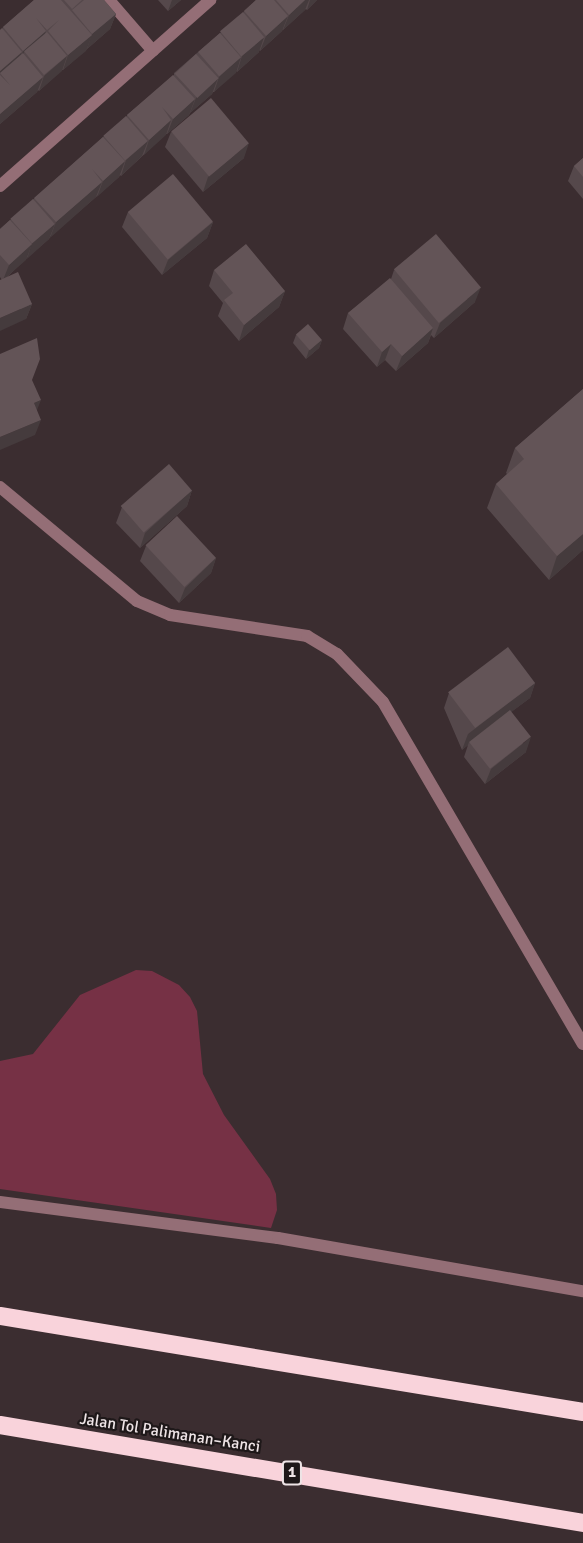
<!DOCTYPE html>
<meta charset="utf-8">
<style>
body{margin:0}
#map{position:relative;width:583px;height:1543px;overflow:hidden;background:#3b2d30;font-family:Signika,sans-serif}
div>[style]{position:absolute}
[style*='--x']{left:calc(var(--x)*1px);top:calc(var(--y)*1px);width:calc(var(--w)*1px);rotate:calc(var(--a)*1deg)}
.green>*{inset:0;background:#763145}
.minor>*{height:12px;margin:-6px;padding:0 6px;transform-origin:6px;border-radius:6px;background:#946e76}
.motorway>*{height:18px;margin:-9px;padding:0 9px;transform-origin:9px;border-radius:9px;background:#f9d3db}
.wall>*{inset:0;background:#55484b}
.shaded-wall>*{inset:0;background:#453b3d}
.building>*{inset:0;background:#635457;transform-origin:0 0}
span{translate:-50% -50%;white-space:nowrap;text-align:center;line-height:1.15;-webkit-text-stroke:4.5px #1e1819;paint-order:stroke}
.shield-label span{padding:2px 4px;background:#1e1819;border:2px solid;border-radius:4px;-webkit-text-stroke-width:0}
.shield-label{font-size:15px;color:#eee4e6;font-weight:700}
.street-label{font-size:16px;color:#eee4e6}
</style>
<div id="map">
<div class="green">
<div style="clip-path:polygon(136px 970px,152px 971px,179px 985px,190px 997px,197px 1011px,203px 1074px,224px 1115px,270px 1179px,276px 1194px,277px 1210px,271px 1228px,0 1189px,0 1061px,33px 1054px,80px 995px)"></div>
</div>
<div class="minor">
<div style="--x:109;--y:0;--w:67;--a:49.2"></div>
<div style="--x:0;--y:186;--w:281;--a:-41.5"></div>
<div style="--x:0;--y:487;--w:178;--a:39.8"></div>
<div style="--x:137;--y:601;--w:36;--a:23"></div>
<div style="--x:170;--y:615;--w:139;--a:8.7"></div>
<div style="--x:307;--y:636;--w:35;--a:31"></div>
<div style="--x:337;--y:654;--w:66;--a:46.2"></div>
<div style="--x:383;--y:702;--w:396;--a:59.7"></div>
<div style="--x:0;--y:1202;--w:280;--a:7.4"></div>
<div style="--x:278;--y:1238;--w:310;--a:9.9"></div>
</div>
<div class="motorway">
<div style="--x:0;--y:1316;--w:591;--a:9.35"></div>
<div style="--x:0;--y:1425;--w:591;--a:9.54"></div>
</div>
<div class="wall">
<div style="clip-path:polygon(34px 0,104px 0,116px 14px,110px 29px,63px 70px,62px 70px,39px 91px,38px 90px,37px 92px,0 124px,0 30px,2px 29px,3px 27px)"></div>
<div style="clip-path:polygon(158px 0,181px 0,168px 11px)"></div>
<div style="clip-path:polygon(256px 0,317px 0,307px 10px,306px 9px,283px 30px,283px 29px,282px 31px,260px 51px,259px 50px,259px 52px,237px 72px,236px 71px,214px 92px,213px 92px,212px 94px,190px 113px,189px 115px,167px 134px,166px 134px,121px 176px,120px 175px,119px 177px,50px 237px,49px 239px,27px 258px,6px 278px,32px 304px,26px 319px,0 277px,0 229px,103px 137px,104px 136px,127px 116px,127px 115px,174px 75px,174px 73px,243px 13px,244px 11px)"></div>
<div style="clip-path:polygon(171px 132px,244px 158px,203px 192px,165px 147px)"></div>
<div style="clip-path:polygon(583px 158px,583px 199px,568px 181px,574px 166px)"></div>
<div style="clip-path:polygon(128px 212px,213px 222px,207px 238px,162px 275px,122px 227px)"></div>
<div style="clip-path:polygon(214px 270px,285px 291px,279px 307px,239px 341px,218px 316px,223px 303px,209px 286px)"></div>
<div style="clip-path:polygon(394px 270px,475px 302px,434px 338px,431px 335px,428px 343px,396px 371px,385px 360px,377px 367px,343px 329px,348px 313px,391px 279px)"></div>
<div style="clip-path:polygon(296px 335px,322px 340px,319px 348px,306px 359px,293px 343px)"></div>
<div style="clip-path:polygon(583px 389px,583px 550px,549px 580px,487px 508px,496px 484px,507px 474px,506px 473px,515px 448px)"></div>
<div style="clip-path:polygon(192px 490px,187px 506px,140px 548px,116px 523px,122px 507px)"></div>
<div style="clip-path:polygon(146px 546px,216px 558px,211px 573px,179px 603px,140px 561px)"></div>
<div style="clip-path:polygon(535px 683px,530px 698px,511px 712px,526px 752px,485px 784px,464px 757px,468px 745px,462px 750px,444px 708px,449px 693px)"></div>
</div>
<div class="shaded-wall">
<div style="clip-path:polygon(172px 0,181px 0,168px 11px)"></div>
<div style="clip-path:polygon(305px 0,309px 0,305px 10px,283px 30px,289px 15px)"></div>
<div style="clip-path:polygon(310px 0,317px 0,307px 10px)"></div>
<div style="clip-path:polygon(116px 14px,110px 29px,87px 49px,92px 34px)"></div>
<div style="clip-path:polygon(288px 16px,282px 31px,260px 51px,266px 36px)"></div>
<div style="clip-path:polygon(46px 31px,41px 46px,24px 52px,20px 64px,17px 66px,23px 51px)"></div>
<div style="clip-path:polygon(92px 35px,86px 51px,63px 70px,68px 55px)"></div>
<div style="clip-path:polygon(264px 37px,259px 52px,237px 72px,242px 56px)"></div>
<div style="clip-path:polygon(22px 52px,16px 67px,0 73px,0 71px)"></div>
<div style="clip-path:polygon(67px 56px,62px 71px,39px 91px,44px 76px)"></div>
<div style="clip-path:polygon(241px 57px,236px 73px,214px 92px,219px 77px)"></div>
<div style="clip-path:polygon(43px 77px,37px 92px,0 124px,0 114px)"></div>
<div style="clip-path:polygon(218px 78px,212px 94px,190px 113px,196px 98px)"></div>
<div style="clip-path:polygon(195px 99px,189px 115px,167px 134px,173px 119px)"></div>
<div style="clip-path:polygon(171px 120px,166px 135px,144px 155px,149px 140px)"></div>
<div style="clip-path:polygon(148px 141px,142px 156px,121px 176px,126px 160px)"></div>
<div style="clip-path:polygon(249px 143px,244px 158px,203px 192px,208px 177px)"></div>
<div style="clip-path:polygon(125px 161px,119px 177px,97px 197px,103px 181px)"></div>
<div style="clip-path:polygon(102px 182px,96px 197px,50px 238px,56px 222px)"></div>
<div style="clip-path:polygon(213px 222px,207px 238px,162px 275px,168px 260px)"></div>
<div style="clip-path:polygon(55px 224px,49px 239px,27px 259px,32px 243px)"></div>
<div style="clip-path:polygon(32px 244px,26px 260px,3px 280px,9px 265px)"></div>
<div style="clip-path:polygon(481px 287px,475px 302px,434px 338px,440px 323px)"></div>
<div style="clip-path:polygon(285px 291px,279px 307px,239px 341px,244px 325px)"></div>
<div style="clip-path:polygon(32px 304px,26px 319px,0 331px,0 318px)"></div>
<div style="clip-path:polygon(433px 328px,428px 343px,396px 371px,402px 356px)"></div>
<div style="clip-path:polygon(322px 340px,319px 348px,306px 359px,309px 350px)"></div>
<div style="clip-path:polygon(391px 344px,385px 360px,377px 367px,382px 352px)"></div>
<div style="clip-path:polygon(41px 400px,35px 415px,34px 403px)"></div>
<div style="clip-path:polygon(41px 420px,35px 435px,0 450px,0 437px)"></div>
<div style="clip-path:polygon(192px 490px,187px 506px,140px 548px,145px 533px)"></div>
<div style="clip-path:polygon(583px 534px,583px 550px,549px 580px,557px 556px)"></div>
<div style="clip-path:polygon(216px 558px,211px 573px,179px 603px,185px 588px)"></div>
<div style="clip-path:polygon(535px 683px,530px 698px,470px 743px,469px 742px,468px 745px,462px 750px,468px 734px)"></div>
<div style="clip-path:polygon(531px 737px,526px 752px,485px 784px,491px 769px)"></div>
</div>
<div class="building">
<div style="clip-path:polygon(34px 0,61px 0,92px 35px,68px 55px,48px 31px,59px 20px,47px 30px,36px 18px,46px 31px,23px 51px,3px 27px)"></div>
<div style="clip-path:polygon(64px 0,82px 0,72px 9px)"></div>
<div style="clip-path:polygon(84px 0,104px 0,116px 14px,92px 34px,72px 10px)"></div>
<div style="clip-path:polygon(256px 0,274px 0,288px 16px,266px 36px,244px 11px)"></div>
<div style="clip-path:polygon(276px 0,305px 0,289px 15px)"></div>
<div style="left:243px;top:12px;width:33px;height:30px;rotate:50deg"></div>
<div style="clip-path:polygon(2px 28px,22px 52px,0 71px,0 30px)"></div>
<div style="left:47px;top:32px;width:31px;height:30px;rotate:50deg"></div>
<div style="left:220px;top:33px;width:32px;height:29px;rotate:49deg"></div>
<div style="clip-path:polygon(23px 53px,43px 77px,0 114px,0 75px,10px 85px,0 73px)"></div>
<div style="left:196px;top:54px;width:33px;height:29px;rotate:47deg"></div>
<div style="clip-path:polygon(173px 75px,195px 99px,173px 119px,162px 107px,171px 120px,149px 140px,127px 115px)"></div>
<div style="left:211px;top:98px;width:59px;height:52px;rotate:50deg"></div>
<div style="left:126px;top:116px;width:33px;height:30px;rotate:49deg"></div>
<div style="clip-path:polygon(103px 137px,125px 161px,103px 181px,92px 169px,102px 182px,56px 222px,34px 198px)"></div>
<div style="clip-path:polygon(583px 158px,583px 177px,574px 166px)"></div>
<div style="left:173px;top:174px;width:62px;height:59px;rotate:50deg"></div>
<div style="left:33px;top:199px;width:33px;height:30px;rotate:49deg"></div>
<div style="clip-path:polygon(10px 220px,32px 244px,9px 265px,0 255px,0 229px)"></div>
<div style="left:436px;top:234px;width:70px;height:55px;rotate:50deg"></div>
<div style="clip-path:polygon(246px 244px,285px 291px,244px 325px,224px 300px,233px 293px,214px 270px)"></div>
<div style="clip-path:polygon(18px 272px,32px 304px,0 318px,0 280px)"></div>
<div style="clip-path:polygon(390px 278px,433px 328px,402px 356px,391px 344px,382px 352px,348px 313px)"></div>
<div style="left:308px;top:324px;width:21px;height:16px;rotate:49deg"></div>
<div style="clip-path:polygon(37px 338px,40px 359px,32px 380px,41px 400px,34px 403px,41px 420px,0 437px,0 354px)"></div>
<div style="clip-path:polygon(583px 389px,583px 534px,557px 556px,496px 484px,524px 459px,515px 448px)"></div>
<div style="left:169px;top:464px;width:35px;height:64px;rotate:49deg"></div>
<div style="left:177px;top:516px;width:57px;height:43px;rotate:47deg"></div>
<div style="left:508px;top:647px;width:45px;height:75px;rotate:53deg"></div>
<div style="left:510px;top:710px;width:34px;height:52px;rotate:52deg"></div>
</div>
<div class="shield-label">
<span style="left:292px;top:1473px">1</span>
</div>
<div class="street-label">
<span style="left:170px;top:1433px;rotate:9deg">Jalan Tol Palimanan–Kanci</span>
</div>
</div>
